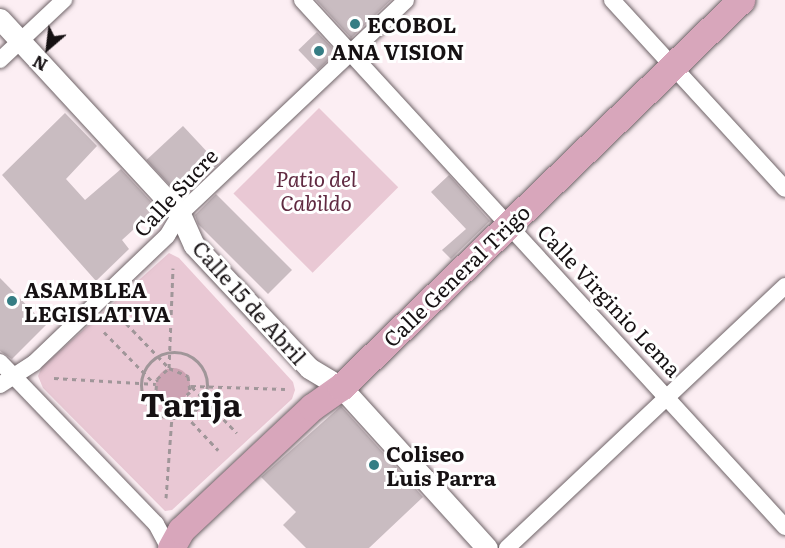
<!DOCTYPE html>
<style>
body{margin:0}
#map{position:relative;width:785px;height:548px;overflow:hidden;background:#fceef3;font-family:Literata,serif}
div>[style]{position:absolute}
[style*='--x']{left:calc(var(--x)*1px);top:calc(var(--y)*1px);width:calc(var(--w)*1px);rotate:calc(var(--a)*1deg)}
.green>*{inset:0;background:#e9c8d4;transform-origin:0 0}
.water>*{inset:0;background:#cda3b3}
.round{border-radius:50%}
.building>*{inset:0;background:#c9bcc1;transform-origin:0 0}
.path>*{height:3px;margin-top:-1.5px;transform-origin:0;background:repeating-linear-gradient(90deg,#a09699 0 4.5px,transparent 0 9px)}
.path>.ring{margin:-1.5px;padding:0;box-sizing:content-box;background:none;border:3px solid #a09699;border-radius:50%}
.roads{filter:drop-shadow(0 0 2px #6f6468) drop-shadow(0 0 2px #6f6468)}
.minor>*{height:16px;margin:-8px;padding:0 8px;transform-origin:8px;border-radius:8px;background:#fff}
.tertiary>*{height:21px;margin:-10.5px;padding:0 10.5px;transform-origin:10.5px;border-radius:10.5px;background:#fff}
.primary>*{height:27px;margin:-13.5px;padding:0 13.5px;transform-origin:13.5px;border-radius:13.5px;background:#d8a6bb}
.dots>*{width:16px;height:16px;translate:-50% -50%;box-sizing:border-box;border:3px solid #fff;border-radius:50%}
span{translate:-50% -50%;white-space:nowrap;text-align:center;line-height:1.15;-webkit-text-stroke:6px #fff;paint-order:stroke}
.poi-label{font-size:21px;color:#161113;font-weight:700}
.left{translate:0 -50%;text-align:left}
.park-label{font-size:21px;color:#602a41;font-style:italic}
.street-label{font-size:21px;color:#161113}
.town-label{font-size:33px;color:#161113;font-weight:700}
.north{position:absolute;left:18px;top:18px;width:60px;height:60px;-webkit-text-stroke:4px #fff;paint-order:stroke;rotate:208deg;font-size:16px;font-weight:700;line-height:24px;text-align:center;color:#161113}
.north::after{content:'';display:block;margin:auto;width:21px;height:27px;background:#161113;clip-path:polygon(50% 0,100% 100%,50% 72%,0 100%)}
</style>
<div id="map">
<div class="green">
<div style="left:319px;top:108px;width:112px;height:121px;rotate:45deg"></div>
<div style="clip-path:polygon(169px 253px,179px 258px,293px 382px,295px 390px,292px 399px,172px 510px,165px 511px,43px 388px,38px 376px,42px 367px)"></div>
</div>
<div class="water">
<div class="round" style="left:156px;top:368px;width:34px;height:34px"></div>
</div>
<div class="building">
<div style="clip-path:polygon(316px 0,391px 0,351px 38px)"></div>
<div style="left:317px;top:32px;width:28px;height:26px;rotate:46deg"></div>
<div style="clip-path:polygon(65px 113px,97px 146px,66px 179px,85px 200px,121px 169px,157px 208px,122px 240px,129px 249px,96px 281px,2px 175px)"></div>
<div style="left:183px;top:126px;width:52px;height:50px;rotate:47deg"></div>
<div style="clip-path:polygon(449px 175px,490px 221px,451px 259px,442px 250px,466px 229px,431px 192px)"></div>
<div style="clip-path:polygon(216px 194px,292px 270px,268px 294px,198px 224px,195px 215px)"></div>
<div style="clip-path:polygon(0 278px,46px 325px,12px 359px,0 351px)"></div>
<div style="clip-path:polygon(341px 406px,423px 497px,369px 548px,306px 548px,283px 525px,296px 512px,261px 477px)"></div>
</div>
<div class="path">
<div style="--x:120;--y:317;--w:71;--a:46.1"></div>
<div style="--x:169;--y:368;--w:21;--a:23"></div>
<div style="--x:188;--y:376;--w:16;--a:83"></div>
<div style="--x:190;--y:392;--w:16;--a:140"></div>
<div style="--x:178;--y:402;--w:11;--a:180"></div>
<div style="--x:167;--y:402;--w:16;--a:-133"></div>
<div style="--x:156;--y:390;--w:11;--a:-85"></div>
<div style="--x:157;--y:379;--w:16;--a:-43"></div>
<div style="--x:104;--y:332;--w:71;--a:45.6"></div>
<div class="ring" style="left:141px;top:352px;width:63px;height:63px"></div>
<div style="--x:169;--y:368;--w:100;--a:-87.7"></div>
<div style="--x:54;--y:378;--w:102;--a:3.4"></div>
<div style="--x:191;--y:386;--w:94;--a:1.8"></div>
<div style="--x:192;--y:387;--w:64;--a:45.6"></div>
<div style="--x:173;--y:402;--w:66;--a:46.8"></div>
<div style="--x:166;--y:498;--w:96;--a:-85.8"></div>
</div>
<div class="roads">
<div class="minor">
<div style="--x:302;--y:0;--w:715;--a:47.49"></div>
<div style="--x:612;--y:0;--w:256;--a:47.5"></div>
<div style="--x:0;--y:60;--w:88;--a:-43.2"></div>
<div style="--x:0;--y:362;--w:225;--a:46.1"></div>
<div style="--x:156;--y:524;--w:27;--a:62"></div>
<div style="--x:0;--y:385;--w:40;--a:-32.9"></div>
<div style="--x:34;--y:363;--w:184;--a:-43.7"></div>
<div style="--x:167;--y:236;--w:26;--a:-59"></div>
<div style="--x:180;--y:214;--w:311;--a:-43.4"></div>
<div style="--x:507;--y:548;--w:382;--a:-43.3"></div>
</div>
<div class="tertiary">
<div style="--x:0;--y:19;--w:265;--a:47.3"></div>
<div style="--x:180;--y:214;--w:34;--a:66"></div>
<div style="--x:194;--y:245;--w:168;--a:46.9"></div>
<div style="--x:309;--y:368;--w:37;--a:31"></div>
<div style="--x:341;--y:387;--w:217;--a:47.8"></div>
</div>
<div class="primary">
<div style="--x:171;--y:548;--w:21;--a:-61"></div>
<div style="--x:181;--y:530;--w:180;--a:-43.2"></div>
<div style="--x:312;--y:407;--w:35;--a:-35"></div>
<div style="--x:341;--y:387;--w:557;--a:-44.05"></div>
</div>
</div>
<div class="dots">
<div style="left:355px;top:24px;background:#357d84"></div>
<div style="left:319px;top:51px;background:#357d84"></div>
<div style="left:12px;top:301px;background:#357d84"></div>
<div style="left:374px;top:465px;background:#357d84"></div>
</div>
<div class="poi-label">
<span class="left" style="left:367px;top:24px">ECOBOL</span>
<span class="left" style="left:331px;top:51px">ANA VISION</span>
<span class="left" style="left:24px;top:301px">ASAMBLEA<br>LEGISLATIVA</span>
<span class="left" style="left:386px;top:465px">Coliseo<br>Luis Parra</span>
</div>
<div class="park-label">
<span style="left:316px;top:190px">Patio del<br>Cabildo</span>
</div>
<div class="street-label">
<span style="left:175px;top:192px;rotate:-47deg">Calle Sucre</span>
<span style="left:456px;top:275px;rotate:-44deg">Calle General Trigo</span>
<span style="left:610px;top:300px;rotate:47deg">Calle Virginio Lema</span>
<span style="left:250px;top:302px;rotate:48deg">Calle 15 de Abril</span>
</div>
<div class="town-label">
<span style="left:191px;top:403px">Tarija</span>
</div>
<div class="north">N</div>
</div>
